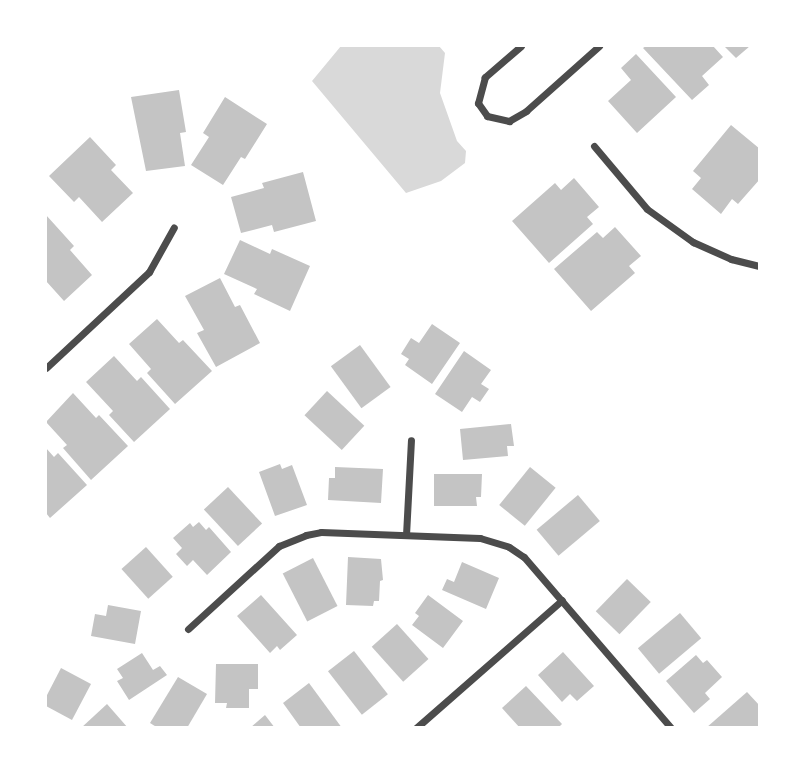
<!DOCTYPE html>
<style>
body{margin:0}
#map{position:relative;width:805px;height:773px;overflow:hidden;background:#fff;font-family:"Source Sans 3",sans-serif}
div>[style]{position:absolute}
[style*='--x']{left:calc(var(--x)*1px);top:calc(var(--y)*1px);width:calc(var(--w)*1px);rotate:calc(var(--a)*1deg)}
.water>*{inset:0;background:#d9d9d9}
.building>*{inset:0;background:#c4c4c4;transform-origin:0 0}
.minor>*{height:7px;margin:-3.5px;padding:0 3.5px;transform-origin:3.5px;border-radius:3.5px;background:#4c4c4c}
span{translate:-50% -50%;white-space:nowrap;text-align:center;line-height:1.15;-webkit-text-stroke:5px #fff;paint-order:stroke}
.frame{position:absolute;inset:0;border:47px solid #fff;pointer-events:none}
</style>
<div id="map">
<div class="water">
<div style="clip-path:polygon(341px 46px,439px 46px,445px 53px,440px 93px,457px 141px,466px 151px,465px 163px,441px 181px,406px 193px,312px 81px)"></div>
</div>
<div class="building">
<div style="clip-path:polygon(646px 46px,713px 46px,723px 57px,702px 76px,709px 85px,692px 100px,643px 48px)"></div>
<div style="clip-path:polygon(724px 46px,750px 46px,736px 58px)"></div>
<div style="clip-path:polygon(636px 54px,676px 97px,637px 133px,608px 101px,631px 80px,621px 68px)"></div>
<div style="clip-path:polygon(179px 90px,186px 132px,180px 133px,185px 166px,146px 171px,131px 97px)"></div>
<div style="clip-path:polygon(225px 97px,267px 124px,245px 159px,241px 157px,223px 185px,191px 165px,209px 137px,203px 133px)"></div>
<div style="clip-path:polygon(731px 125px,760px 149px,760px 179px,738px 204px,732px 199px,721px 214px,692px 189px,701px 178px,693px 171px)"></div>
<div style="clip-path:polygon(90px 137px,116px 165px,111px 170px,133px 193px,102px 222px,79px 197px,74px 202px,49px 176px)"></div>
<div style="clip-path:polygon(303px 172px,316px 221px,274px 232px,272px 225px,241px 233px,231px 197px,264px 188px,262px 183px)"></div>
<div style="clip-path:polygon(574px 178px,599px 207px,587px 217px,593px 224px,549px 263px,512px 221px,555px 183px,561px 190px)"></div>
<div style="clip-path:polygon(46px 215px,74px 246px,70px 250px,92px 275px,64px 301px,46px 281px)"></div>
<div style="clip-path:polygon(615px 227px,641px 256px,629px 266px,635px 273px,591px 311px,554px 269px,597px 232px,603px 238px)"></div>
<div style="clip-path:polygon(240px 240px,270px 254px,272px 249px,310px 266px,290px 311px,254px 294px,257px 289px,224px 274px)"></div>
<div style="clip-path:polygon(220px 278px,235px 307px,240px 305px,260px 343px,216px 367px,197px 333px,204px 330px,185px 296px)"></div>
<div style="clip-path:polygon(157px 319px,179px 343px,183px 340px,212px 371px,175px 404px,147px 373px,151px 369px,129px 344px)"></div>
<div style="clip-path:polygon(432px 324px,460px 343px,432px 384px,405px 365px,409px 359px,401px 354px,411px 338px,419px 343px)"></div>
<div style="left:360px;top:345px;width:52px;height:36px;rotate:54deg"></div>
<div style="clip-path:polygon(464px 351px,491px 370px,481px 384px,489px 389px,480px 402px,472px 397px,462px 412px,435px 394px)"></div>
<div style="clip-path:polygon(114px 356px,137px 381px,141px 377px,170px 409px,134px 442px,109px 415px,113px 411px,86px 382px)"></div>
<div style="left:327px;top:391px;width:51px;height:33px;rotate:43deg"></div>
<div style="clip-path:polygon(73px 393px,96px 418px,99px 415px,128px 446px,91px 480px,63px 448px,67px 445px,46px 422px)"></div>
<div style="clip-path:polygon(511px 424px,514px 446px,507px 446px,508px 456px,463px 460px,460px 429px)"></div>
<div style="clip-path:polygon(46px 448px,54px 457px,58px 453px,87px 485px,50px 518px,46px 513px)"></div>
<div style="clip-path:polygon(280px 464px,282px 469px,292px 465px,307px 505px,275px 516px,259px 472px)"></div>
<div style="clip-path:polygon(335px 467px,383px 469px,381px 503px,328px 500px,329px 478px,335px 478px)"></div>
<div style="left:530px;top:467px;width:33px;height:49px;rotate:39deg"></div>
<div style="clip-path:polygon(434px 474px,482px 474px,481px 497px,476px 497px,477px 506px,434px 506px)"></div>
<div style="left:228px;top:487px;width:50px;height:33px;rotate:47deg"></div>
<div style="left:578px;top:495px;width:34px;height:54px;rotate:50deg"></div>
<div style="clip-path:polygon(199px 522px,206px 530px,209px 527px,231px 552px,207px 575px,193px 560px,187px 566px,176px 554px,182px 548px,173px 538px,190px 523px,193px 527px)"></div>
<div style="left:146px;top:547px;width:40px;height:33px;rotate:48deg"></div>
<div style="clip-path:polygon(348px 557px,381px 559px,383px 580px,380px 581px,379px 601px,374px 601px,373px 606px,346px 605px)"></div>
<div style="left:313px;top:558px;width:54px;height:34px;rotate:63deg"></div>
<div style="clip-path:polygon(462px 562px,499px 578px,486px 609px,442px 590px,447px 579px,454px 582px)"></div>
<div style="left:627px;top:579px;width:33px;height:45px;rotate:44deg"></div>
<div style="clip-path:polygon(261px 595px,297px 635px,280px 650px,277px 646px,270px 653px,237px 616px)"></div>
<div style="clip-path:polygon(428px 595px,463px 621px,443px 648px,412px 625px,419px 616px,415px 613px)"></div>
<div style="clip-path:polygon(108px 605px,141px 611px,135px 644px,91px 636px,95px 614px,106px 616px)"></div>
<div style="left:680px;top:613px;width:33px;height:55px;rotate:50deg"></div>
<div style="left:397px;top:624px;width:47px;height:34px;rotate:48deg"></div>
<div style="left:354px;top:651px;width:55px;height:33px;rotate:52deg"></div>
<div style="clip-path:polygon(563px 652px,594px 686px,577px 701px,570px 694px,562px 702px,538px 675px)"></div>
<div style="clip-path:polygon(142px 653px,153px 670px,160px 666px,167px 675px,129px 700px,117px 681px,123px 678px,117px 669px)"></div>
<div style="clip-path:polygon(696px 655px,703px 663px,707px 660px,722px 677px,705px 693px,710px 699px,694px 713px,666px 681px)"></div>
<div style="clip-path:polygon(216px 664px,258px 664px,258px 689px,249px 689px,249px 708px,226px 708px,227px 703px,215px 703px)"></div>
<div style="clip-path:polygon(61px 668px,91px 684px,72px 720px,46px 706px,46px 697px)"></div>
<div style="clip-path:polygon(178px 677px,207px 694px,187px 728px,158px 728px,150px 723px)"></div>
<div style="clip-path:polygon(309px 683px,342px 728px,301px 728px,283px 703px)"></div>
<div style="clip-path:polygon(526px 686px,562px 724px,558px 728px,520px 728px,502px 708px)"></div>
<div style="clip-path:polygon(747px 692px,760px 706px,760px 725px,756px 728px,706px 728px)"></div>
<div style="clip-path:polygon(107px 704px,128px 728px,81px 728px)"></div>
<div style="clip-path:polygon(265px 715px,275px 728px,250px 728px)"></div>
</div>
<div class="minor">
<div style="--x:521;--y:46;--w:48;--a:139.3"></div>
<div style="--x:485;--y:77;--w:27;--a:105"></div>
<div style="--x:478;--y:103;--w:16;--a:55"></div>
<div style="--x:487;--y:116;--w:23;--a:13"></div>
<div style="--x:509;--y:121;--w:20;--a:-30"></div>
<div style="--x:526;--y:111;--w:98;--a:-41.7"></div>
<div style="--x:594;--y:146;--w:82;--a:49.9"></div>
<div style="--x:647;--y:209;--w:57;--a:35.7"></div>
<div style="--x:693;--y:242;--w:42;--a:24.1"></div>
<div style="--x:731;--y:259;--w:30;--a:14"></div>
<div style="--x:46;--y:368;--w:141;--a:-43"></div>
<div style="--x:149;--y:272;--w:51;--a:-60.9"></div>
<div style="--x:406;--y:535;--w:95;--a:-87"></div>
<div style="--x:188;--y:629;--w:123;--a:-42.4"></div>
<div style="--x:279;--y:546;--w:29;--a:-22"></div>
<div style="--x:306;--y:535;--w:15;--a:-11"></div>
<div style="--x:321;--y:532;--w:159;--a:2.2"></div>
<div style="--x:480;--y:538;--w:30;--a:17"></div>
<div style="--x:509;--y:547;--w:18;--a:34"></div>
<div style="--x:524;--y:557;--w:225;--a:49.3"></div>
<div style="--x:416;--y:728;--w:194;--a:-41.2"></div>
</div>
<div class="frame"></div>
</div>
